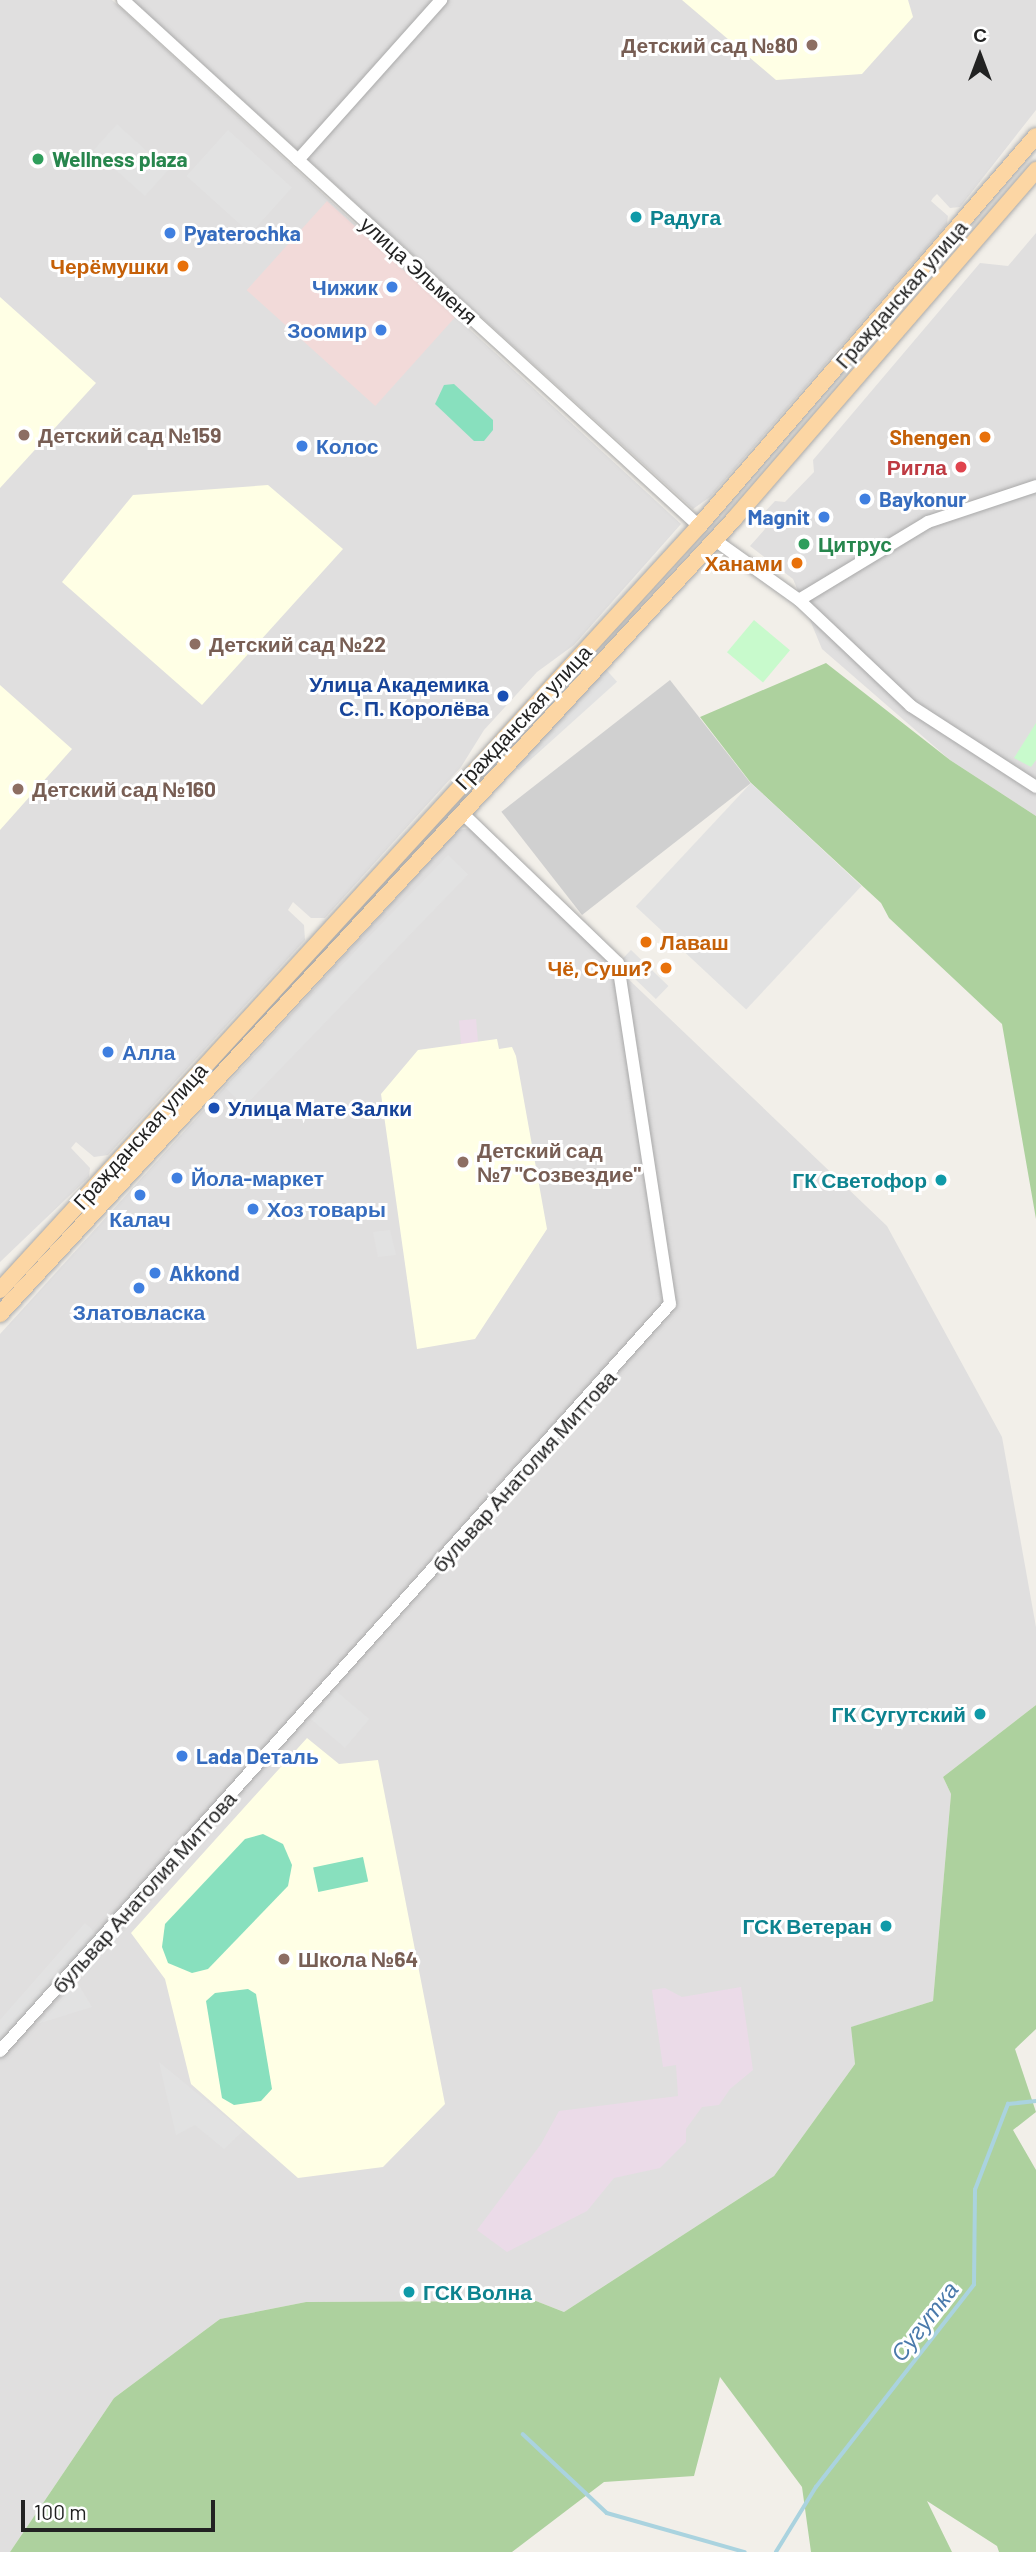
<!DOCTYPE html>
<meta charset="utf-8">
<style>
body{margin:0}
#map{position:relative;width:1036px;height:2552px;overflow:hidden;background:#f2efe9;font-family:Barlow,sans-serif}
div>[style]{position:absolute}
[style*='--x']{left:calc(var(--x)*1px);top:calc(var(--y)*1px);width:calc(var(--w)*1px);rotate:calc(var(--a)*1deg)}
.residential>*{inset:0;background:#e0dfdf}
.commercial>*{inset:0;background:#f2dad9;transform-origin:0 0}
.industrial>*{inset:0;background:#ebdbe8;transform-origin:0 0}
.education>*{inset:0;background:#ffffe5}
.religious>*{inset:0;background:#d0d0d0;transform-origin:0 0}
.forest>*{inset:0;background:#add19e}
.park>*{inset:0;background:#c8facc;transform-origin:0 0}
.pitch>*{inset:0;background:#88e0be;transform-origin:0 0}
.parking>*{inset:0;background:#e2e2e2;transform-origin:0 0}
.stream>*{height:3.5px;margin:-1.75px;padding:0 1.75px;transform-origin:1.75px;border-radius:1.75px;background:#aad3df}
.roads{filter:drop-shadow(0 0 2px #a9a9a9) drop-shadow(0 0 2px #a9a9a9)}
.minor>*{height:12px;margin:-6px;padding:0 6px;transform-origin:6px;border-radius:6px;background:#fff}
.major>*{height:16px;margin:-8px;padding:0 8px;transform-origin:8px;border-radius:8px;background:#fcd6a4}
.dots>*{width:19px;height:19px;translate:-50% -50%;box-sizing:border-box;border:4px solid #fff;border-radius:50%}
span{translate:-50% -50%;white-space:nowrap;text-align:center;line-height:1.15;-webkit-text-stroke:6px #fff;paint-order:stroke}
.education-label{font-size:21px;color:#785e54;font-weight:700}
.right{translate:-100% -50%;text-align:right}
.left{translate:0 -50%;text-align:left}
.leisure-label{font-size:21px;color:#27864d;font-weight:700}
.culture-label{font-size:21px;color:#0d838f;font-weight:700}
.shop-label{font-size:21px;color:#366cbe;font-weight:700}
.food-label{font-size:21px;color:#c56008;font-weight:700}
.street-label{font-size:21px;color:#222}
.health-label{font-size:21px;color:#be3a42;font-weight:700}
.transit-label{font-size:21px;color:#164399;font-weight:700}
.water-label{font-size:23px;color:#4a7aab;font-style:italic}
.north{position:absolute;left:945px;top:21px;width:70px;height:70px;-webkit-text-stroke:5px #fff;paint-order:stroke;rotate:0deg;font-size:19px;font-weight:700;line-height:28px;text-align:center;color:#222}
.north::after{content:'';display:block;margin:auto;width:24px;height:32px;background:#222;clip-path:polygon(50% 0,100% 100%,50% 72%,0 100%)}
.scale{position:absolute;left:21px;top:2500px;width:194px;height:32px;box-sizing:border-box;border:4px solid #222;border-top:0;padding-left:9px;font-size:21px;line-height:24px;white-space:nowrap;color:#222;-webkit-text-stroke:5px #fff;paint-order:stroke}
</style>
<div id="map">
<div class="residential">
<div style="clip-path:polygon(0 0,112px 0,681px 524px,574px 645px,537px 672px,484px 730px,461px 767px,325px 918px,311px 918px,293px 902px,288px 910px,304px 925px,305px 940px,108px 1155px,94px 1157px,76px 1142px,71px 1148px,90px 1168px,89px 1177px,0 1262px)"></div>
<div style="clip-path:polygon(132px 0,1036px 0,1036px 110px,960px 207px,950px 208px,937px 194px,933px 198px,931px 201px,948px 216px,947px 224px,710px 497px,693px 509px)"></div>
<div style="clip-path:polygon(1036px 233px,1036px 816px,950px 760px,822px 649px,793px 579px,750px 546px,765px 529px,760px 517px,775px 501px,785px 502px,814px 472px,813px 460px,980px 263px,1008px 266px)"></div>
<div style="clip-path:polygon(470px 828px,887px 1226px,1002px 1437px,1036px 1627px,1036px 1705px,943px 1777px,951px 1794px,933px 2001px,852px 2027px,855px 2064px,774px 2176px,564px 2312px,536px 2301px,306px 2302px,220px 2319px,114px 2398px,10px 2552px,0 2552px,0 1334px,458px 830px)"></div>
</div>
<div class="commercial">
<div style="left:327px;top:201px;width:173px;height:120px;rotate:42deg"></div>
</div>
<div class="industrial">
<div style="left:476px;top:1019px;width:24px;height:17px;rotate:85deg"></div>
<div style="clip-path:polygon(741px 1987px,753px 2070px,730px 2089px,719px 2105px,702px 2107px,686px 2129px,686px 2142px,660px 2168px,614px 2178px,587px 2211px,507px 2252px,477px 2230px,541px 2144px,559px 2111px,678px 2096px,676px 2065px,663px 2067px,652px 1990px,665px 1988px,682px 1997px)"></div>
</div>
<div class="education">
<div style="clip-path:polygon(682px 0,908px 0,913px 17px,862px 74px,776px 80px)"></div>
<div style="clip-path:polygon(0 297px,96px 383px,0 488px)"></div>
<div style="clip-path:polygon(268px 485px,343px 549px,202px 705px,62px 582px,133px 495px)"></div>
<div style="clip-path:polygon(0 685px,72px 749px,0 830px)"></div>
<div style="clip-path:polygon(497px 1039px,499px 1049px,512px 1047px,516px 1056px,547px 1229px,475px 1339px,417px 1349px,381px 1094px,418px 1050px)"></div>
<div style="clip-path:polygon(307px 1738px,339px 1764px,378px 1760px,445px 2104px,383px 2167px,298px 2178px,191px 2084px,165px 1979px,131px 1933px)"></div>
</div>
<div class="religious">
<div style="left:670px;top:680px;width:131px;height:214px;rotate:52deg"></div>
</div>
<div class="forest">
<div style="clip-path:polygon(826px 663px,950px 760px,1036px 816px,1036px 1219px,1002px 1024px,889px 918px,881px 903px,751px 783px,700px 717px)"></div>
<div style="clip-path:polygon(1036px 1705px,1036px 2029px,1015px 2049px,1036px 2112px,1013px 2130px,1036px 2170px,1036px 2552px,999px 2552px,997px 2546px,927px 2501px,952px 2552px,811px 2552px,802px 2487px,720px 2377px,694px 2476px,604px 2482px,512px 2552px,10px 2552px,114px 2398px,220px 2319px,306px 2302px,536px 2301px,564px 2312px,774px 2176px,855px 2064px,851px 2027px,933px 2001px,951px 1794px,943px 1777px)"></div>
</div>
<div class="park">
<div style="left:754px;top:620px;width:47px;height:42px;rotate:40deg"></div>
<div style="clip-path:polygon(1036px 723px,1036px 760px,1031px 767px,1014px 758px)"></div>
</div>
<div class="pitch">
<div style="clip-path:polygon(454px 384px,493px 420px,493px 430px,484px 441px,474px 441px,435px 404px,444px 385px)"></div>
<div style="clip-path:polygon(263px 1834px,283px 1844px,292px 1865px,288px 1886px,208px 1969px,192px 1973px,168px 1963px,162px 1947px,165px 1924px,245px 1839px)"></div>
<div style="left:363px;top:1857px;width:25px;height:51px;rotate:78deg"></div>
<div style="clip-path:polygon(248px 1989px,256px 1994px,272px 2089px,261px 2101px,234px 2105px,222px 2098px,206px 2001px,215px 1993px)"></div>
</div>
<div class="parking">
<div style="left:117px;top:124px;width:69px;height:35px;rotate:42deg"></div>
<div style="left:228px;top:130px;width:86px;height:62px;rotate:42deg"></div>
<div style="left:601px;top:664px;width:24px;height:132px;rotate:48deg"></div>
<div style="left:751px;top:783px;width:151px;height:169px;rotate:43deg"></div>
<div style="left:448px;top:855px;width:28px;height:322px;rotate:44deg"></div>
<div style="left:631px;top:950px;width:52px;height:18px;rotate:44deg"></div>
<div style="clip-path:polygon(390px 1230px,396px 1255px,378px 1257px,373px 1232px)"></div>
<div style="left:335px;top:1690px;width:45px;height:38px;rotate:40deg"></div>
<div style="clip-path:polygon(85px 1923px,97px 1934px,0 2041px,0 2020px)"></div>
<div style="clip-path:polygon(77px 1982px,92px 2007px,37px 2024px)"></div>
<div style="clip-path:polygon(159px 2062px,243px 2131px,224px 2149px,195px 2125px,176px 2135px)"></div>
</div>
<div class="stream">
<div style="--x:523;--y:2434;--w:115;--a:43.2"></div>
<div style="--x:607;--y:2513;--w:143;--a:15.8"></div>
<div style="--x:776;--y:2552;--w:76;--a:-58.4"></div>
<div style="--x:816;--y:2487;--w:256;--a:-52"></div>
<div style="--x:974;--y:2285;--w:95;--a:-89.4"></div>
<div style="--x:975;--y:2190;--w:92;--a:-69"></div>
<div style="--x:1008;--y:2104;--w:28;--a:-6"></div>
</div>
<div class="roads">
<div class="minor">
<div style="--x:123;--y:0;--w:780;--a:42.4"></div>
<div style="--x:298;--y:160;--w:215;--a:-48.2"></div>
<div style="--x:715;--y:540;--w:103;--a:35.5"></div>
<div style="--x:799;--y:600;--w:154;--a:43.4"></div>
<div style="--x:911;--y:706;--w:149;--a:32.9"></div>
<div style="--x:799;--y:600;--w:151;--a:-31.2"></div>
<div style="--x:928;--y:522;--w:114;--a:-18.4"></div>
<div style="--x:0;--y:2051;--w:1003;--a:-48.11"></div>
<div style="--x:670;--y:1304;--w:345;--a:-98.7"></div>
<div style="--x:618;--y:963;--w:215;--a:-136.1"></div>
</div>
<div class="major">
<div style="--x:0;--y:1290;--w:1036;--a:-47.54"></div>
<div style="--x:699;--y:526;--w:515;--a:-49.17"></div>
<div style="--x:0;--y:1314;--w:1082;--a:-47.28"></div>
<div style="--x:734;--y:519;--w:462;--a:-49.1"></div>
</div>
</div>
<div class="dots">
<div style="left:812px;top:45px;background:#8d6e63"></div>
<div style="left:38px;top:159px;background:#2e9e5b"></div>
<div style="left:636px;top:217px;background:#0f9aa8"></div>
<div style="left:170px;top:233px;background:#3f7fe0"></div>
<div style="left:183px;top:266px;background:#e8710a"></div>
<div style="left:392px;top:287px;background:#3f7fe0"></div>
<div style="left:381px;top:330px;background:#3f7fe0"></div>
<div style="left:24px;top:435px;background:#8d6e63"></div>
<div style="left:985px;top:437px;background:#e8710a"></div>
<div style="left:302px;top:446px;background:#3f7fe0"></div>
<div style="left:961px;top:467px;background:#e0444e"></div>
<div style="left:865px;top:499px;background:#3f7fe0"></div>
<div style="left:824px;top:517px;background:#3f7fe0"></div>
<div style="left:804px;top:544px;background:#2e9e5b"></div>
<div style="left:797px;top:563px;background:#e8710a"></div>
<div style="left:195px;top:644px;background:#8d6e63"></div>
<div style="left:503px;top:696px;background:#1a4fb4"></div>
<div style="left:18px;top:789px;background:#8d6e63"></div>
<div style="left:646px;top:942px;background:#e8710a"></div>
<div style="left:666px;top:968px;background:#e8710a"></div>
<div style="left:108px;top:1052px;background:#3f7fe0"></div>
<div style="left:214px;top:1108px;background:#1a4fb4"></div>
<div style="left:463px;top:1162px;background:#8d6e63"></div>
<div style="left:177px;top:1178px;background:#3f7fe0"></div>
<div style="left:941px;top:1180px;background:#0f9aa8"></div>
<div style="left:140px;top:1195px;background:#3f7fe0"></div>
<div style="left:253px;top:1209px;background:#3f7fe0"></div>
<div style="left:155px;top:1273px;background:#3f7fe0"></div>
<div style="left:139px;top:1288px;background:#3f7fe0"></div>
<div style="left:980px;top:1714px;background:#0f9aa8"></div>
<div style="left:182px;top:1756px;background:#3f7fe0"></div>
<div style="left:886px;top:1926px;background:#0f9aa8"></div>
<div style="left:284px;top:1959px;background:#8d6e63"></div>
<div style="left:409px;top:2292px;background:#0f9aa8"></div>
</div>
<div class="education-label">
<span class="right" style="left:798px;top:45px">Детский сад №80</span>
<span class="left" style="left:38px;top:435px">Детский сад №159</span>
<span class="left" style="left:209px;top:644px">Детский сад №22</span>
<span class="left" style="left:32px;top:789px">Детский сад №160</span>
<span class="left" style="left:477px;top:1162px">Детский сад<br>№7 "Созвездие"</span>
<span class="left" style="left:298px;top:1959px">Школа №64</span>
</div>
<div class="leisure-label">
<span class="left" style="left:52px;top:159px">Wellness plaza</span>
<span class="left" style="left:818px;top:544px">Цитрус</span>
</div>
<div class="culture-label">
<span class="left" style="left:650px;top:217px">Радуга</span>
<span class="right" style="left:927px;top:1180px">ГК Светофор</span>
<span class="right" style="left:966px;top:1714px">ГК Сугутский</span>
<span class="right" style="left:872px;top:1926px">ГСК Ветеран</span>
<span class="left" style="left:423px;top:2292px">ГСК Волна</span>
</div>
<div class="shop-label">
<span class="left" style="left:184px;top:233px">Pyaterochka</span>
<span class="right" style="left:378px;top:287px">Чижик</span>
<span class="right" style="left:367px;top:330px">Зоомир</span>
<span class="left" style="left:316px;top:446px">Колос</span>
<span class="left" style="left:879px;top:499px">Baykonur</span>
<span class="right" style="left:810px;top:517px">Magnit</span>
<span class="left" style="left:122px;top:1052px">Алла</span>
<span class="left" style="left:191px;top:1178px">Йола-маркет</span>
<span class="left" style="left:267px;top:1209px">Хоз товары</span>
<span style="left:140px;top:1219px">Калач</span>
<span class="left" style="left:169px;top:1273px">Akkond</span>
<span style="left:139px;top:1312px">Златовласка</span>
<span class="left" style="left:196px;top:1756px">Lada Dеталь</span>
</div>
<div class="food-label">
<span class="right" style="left:169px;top:266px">Черёмушки</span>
<span class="right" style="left:971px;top:437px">Shengen</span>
<span class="right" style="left:783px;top:563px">Ханами</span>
<span class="left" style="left:660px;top:942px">Лаваш</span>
<span class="right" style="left:652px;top:968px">Чё, Суши?</span>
</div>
<div class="street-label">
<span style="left:419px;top:270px;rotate:42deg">улица Эльменя</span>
<span style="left:901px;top:294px;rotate:-49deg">Гражданская улица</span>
<span style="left:523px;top:717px;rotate:-47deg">Гражданская улица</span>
<span style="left:140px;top:1136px;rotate:-48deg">Гражданская улица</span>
<span style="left:524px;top:1471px;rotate:-48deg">бульвар Анатолия Миттова</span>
<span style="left:144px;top:1892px;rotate:-48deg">бульвар Анатолия Миттова</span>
</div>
<div class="health-label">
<span class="right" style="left:947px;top:467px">Ригла</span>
</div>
<div class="transit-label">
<span class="right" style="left:489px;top:696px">Улица Академика<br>С. П. Королёва</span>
<span class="left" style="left:228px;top:1108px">Улица Мате Залки</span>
</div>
<div class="water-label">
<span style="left:924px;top:2321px;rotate:-52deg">Сугутка</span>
</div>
<div class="north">С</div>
<div class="scale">100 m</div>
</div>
